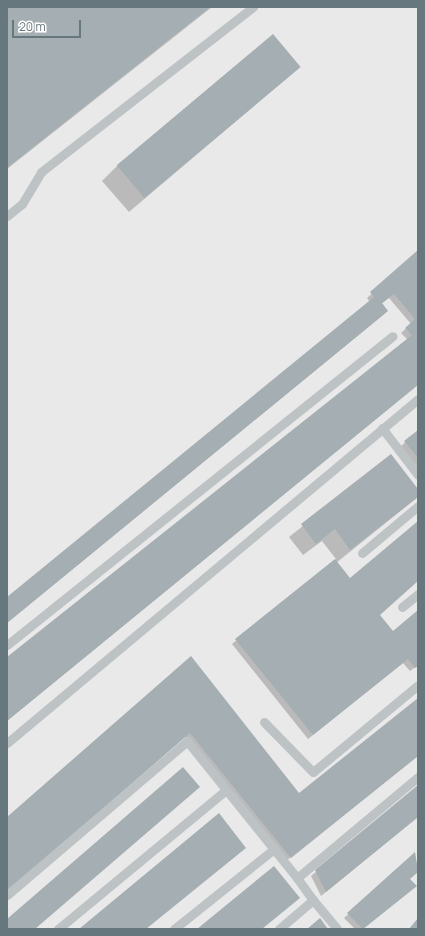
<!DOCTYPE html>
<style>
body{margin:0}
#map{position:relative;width:425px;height:936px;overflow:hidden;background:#f8f8f6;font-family:Manrope,sans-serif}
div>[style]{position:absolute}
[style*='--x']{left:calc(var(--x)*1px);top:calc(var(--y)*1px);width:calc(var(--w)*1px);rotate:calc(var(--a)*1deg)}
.built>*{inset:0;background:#e9e9e9;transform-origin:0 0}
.shadow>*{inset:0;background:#0003}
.building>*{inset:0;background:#a5aeb2;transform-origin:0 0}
.lane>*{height:9px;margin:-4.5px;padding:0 4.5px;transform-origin:4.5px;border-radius:4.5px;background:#bdc3c5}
span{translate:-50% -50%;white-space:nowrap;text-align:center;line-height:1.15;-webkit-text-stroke:4px #fff;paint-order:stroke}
.frame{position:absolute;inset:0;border:8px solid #66777d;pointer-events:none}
.scale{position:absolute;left:12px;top:20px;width:69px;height:18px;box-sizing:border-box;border:2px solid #66777d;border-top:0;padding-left:5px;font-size:12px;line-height:14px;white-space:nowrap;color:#66777d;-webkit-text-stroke:3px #fff;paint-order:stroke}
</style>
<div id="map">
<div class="built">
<div style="left:7px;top:7px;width:411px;height:922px"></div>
</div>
<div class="shadow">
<div style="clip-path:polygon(7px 7px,212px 7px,7px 169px)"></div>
<div style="clip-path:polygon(300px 67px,129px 212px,102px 181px,117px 166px)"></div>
<div style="clip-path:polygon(418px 252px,418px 384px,7px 721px,7px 658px,408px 340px,401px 333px,411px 324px,389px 298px,381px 304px,387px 311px,383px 315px,7px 623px,7px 598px,370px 302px,367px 298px)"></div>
<div style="clip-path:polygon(418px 431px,418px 468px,401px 446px)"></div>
<div style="clip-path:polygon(391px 456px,418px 491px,418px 497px,336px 563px,350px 579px,418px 522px,418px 580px,379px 615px,393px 632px,418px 611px,418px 665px,410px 671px,403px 663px,308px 739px,232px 644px,336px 559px,322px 541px,303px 555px,289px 537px)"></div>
<div style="clip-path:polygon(191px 657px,299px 795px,418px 699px,418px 756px,286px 861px,185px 736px,7px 818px)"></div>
<div style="clip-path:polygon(418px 786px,418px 817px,321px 896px,311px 876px)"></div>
<div style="clip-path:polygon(415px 854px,418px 871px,409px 879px,411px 890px,363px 929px,355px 929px,344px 918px)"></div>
</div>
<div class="building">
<div style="clip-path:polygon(7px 7px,210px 7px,7px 168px)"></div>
<div style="left:273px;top:34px;width:43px;height:204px;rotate:50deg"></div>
<div style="clip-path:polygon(418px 250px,418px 385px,7px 721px,7px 657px,412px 335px,405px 328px,415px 319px,394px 294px,382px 303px,388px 311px,7px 623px,7px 597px,374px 297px,370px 292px)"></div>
<div style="clip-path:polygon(418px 430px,418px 458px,404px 441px)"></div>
<div style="clip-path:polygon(391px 454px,418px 489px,418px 497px,350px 550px,335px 529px,316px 544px,301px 524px)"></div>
<div style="clip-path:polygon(418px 521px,418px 581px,380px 615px,393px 631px,418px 610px,418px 666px,415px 668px,408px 659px,313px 735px,235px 639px,335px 559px,350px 578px)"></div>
<div style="clip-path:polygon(191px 656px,299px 793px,418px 698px,418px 756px,291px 858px,190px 733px,7px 892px,7px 817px)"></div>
<div style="clip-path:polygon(183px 767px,200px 787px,35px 929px,7px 929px,7px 919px)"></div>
<div style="clip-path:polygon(418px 785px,418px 817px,326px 892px,315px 870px)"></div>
<div style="clip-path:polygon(219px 813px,246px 848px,146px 929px,79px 929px)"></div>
<div style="clip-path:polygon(415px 852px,418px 872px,410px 879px,417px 886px,363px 929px,347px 913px)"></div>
<div style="clip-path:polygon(274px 866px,300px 898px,262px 929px,197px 929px)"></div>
<div style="clip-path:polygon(320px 918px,328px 929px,307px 929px)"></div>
<div style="clip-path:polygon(418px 918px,418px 929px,409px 929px)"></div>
</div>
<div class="lane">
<div style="--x:7;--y:216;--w:19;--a:-39"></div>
<div style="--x:22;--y:204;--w:37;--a:-59"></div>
<div style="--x:41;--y:172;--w:269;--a:-37.9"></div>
<div style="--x:382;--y:428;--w:59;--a:52.5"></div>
<div style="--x:362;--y:553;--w:73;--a:-40"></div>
<div style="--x:402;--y:607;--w:21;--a:-39"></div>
<div style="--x:7;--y:645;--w:494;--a:-38.7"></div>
<div style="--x:264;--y:722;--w:70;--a:45.6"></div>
<div style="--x:313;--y:772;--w:136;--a:-39.6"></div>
<div style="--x:7;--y:743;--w:536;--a:-39.93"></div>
<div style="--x:7;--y:895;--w:237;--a:-40.5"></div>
<div style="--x:187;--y:741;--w:176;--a:51.2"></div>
<div style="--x:313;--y:900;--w:38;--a:50"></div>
<div style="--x:58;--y:929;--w:218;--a:-39.6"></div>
<div style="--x:174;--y:929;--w:128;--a:-38.7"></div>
<div style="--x:279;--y:929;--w:45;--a:-40.5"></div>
<div style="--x:313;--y:900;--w:27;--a:-126"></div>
<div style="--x:297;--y:878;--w:158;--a:-39.9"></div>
</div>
<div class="frame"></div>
<div class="scale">20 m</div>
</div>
